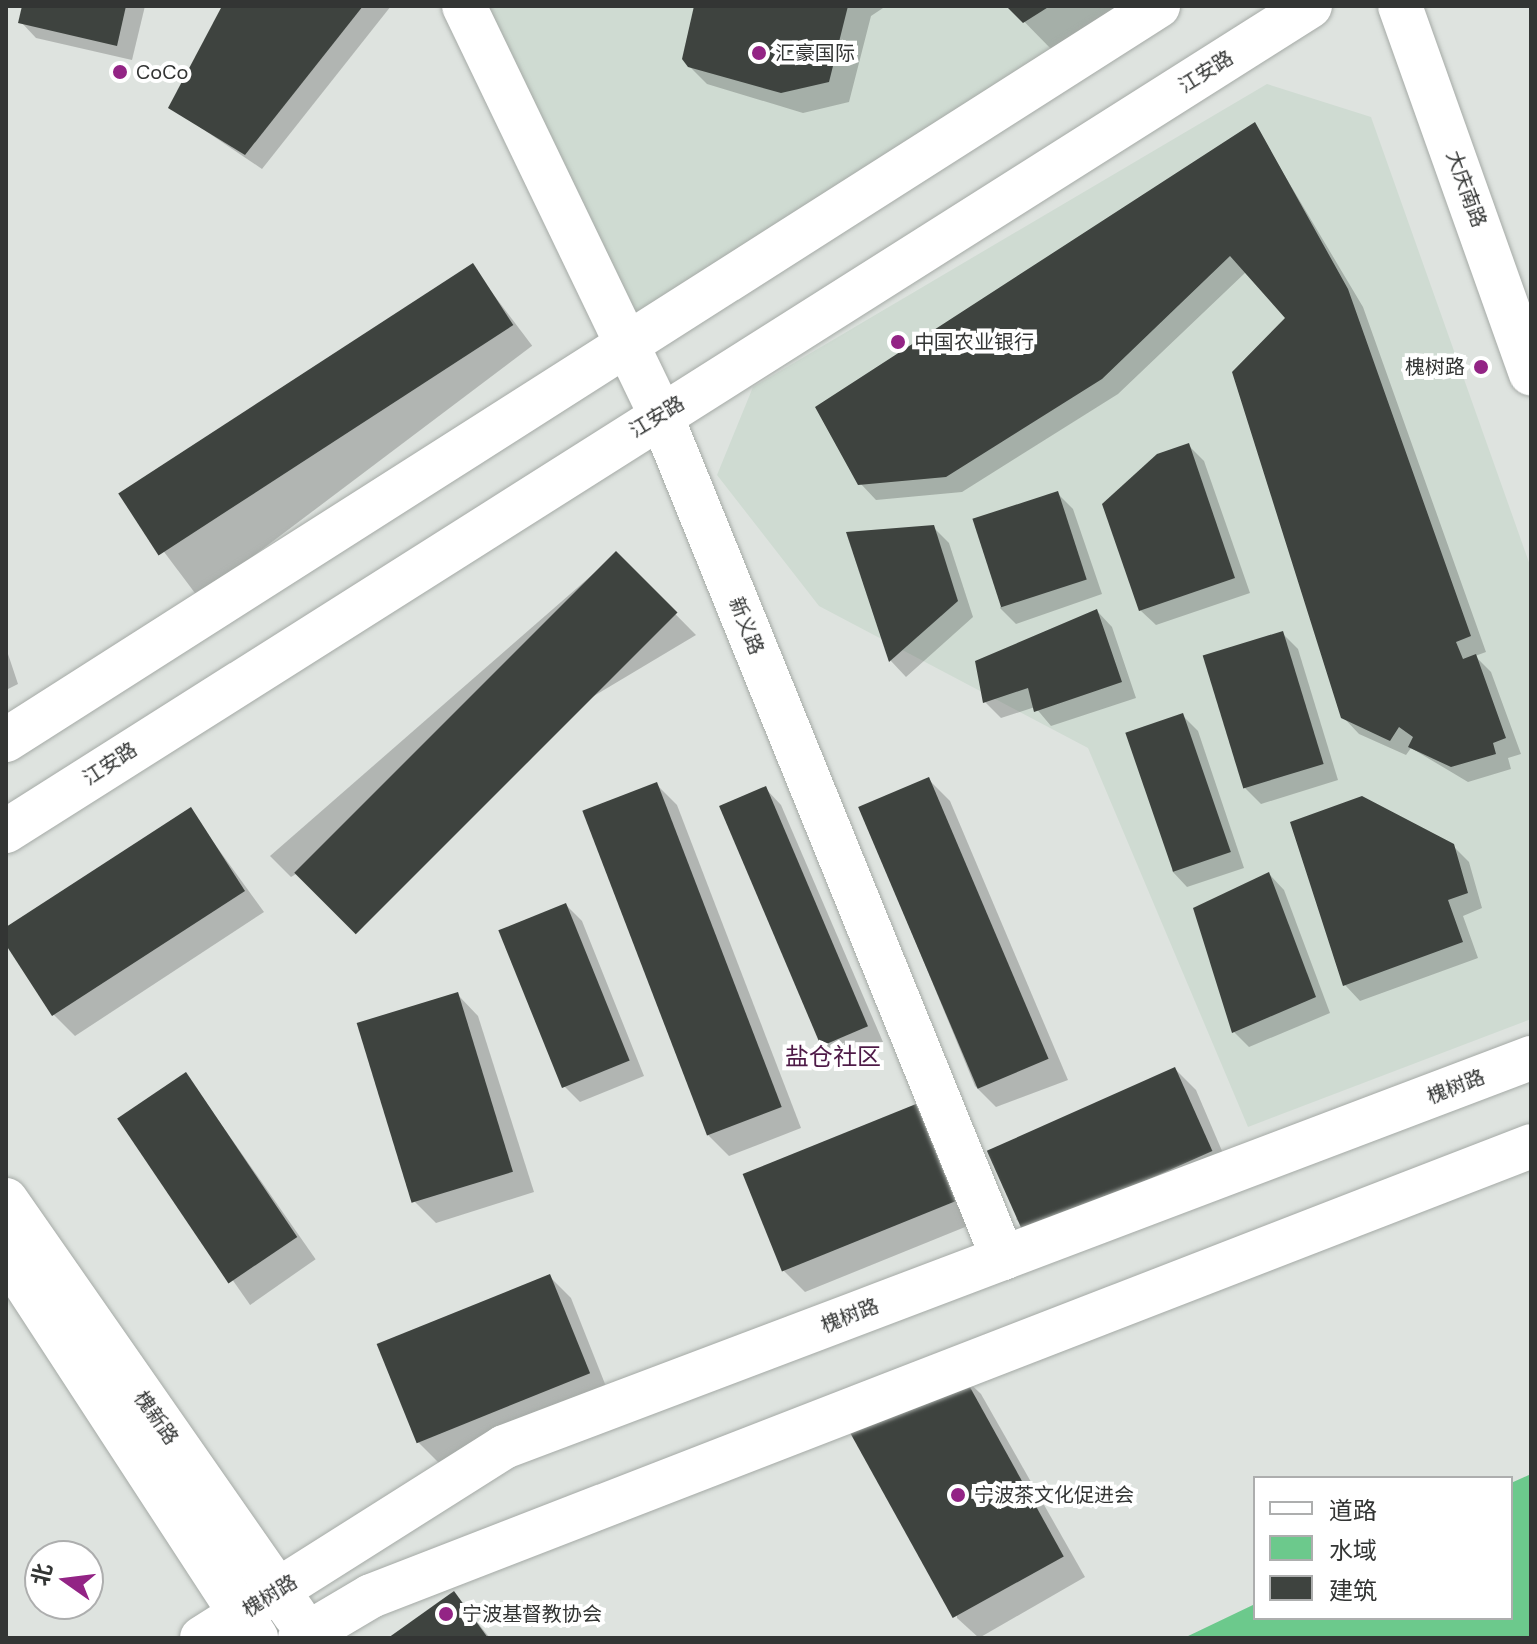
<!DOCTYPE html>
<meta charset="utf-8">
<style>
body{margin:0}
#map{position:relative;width:1537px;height:1644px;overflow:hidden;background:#dee3df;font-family:"DM Sans","Noto Sans SC",sans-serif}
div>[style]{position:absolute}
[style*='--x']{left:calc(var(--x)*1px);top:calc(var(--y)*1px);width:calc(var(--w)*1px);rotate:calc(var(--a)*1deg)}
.built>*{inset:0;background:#cfdbd2}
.water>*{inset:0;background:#6cc98c}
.shadow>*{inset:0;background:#0003;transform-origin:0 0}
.building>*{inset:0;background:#3e433f;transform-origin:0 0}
.roads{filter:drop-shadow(0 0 2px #a5aaa6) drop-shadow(0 0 2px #a5aaa6)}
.secondary>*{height:44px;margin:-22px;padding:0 22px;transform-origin:22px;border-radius:22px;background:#fff}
.primary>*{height:44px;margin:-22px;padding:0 22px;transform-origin:22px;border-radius:22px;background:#fff}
.dots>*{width:22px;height:22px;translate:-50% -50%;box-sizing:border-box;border:4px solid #fff;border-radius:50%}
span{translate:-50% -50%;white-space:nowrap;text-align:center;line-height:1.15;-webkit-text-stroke:8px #fff;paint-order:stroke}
.poi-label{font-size:20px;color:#333534}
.left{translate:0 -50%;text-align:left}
.right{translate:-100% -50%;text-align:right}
.street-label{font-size:20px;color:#333534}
.quarter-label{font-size:24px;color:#4e1a47}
.frame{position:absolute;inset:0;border:8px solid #333534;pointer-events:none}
.legend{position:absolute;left:1253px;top:1476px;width:260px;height:144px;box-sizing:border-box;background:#fff;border:2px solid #adaeae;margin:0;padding:10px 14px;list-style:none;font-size:24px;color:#333534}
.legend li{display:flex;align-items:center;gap:16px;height:40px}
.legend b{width:40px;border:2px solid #adaeae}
.north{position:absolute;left:24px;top:1540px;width:80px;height:80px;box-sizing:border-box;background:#fff;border:2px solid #adaeae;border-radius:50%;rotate:284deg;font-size:22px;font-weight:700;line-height:32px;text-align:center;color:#333534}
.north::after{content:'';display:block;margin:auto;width:28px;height:36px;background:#932485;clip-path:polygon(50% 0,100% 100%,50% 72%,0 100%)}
</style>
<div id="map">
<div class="built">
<div style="clip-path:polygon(483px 6px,1122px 6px,633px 316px)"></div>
<div style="clip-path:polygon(1267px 84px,1371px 117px,1531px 568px,1531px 1019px,1248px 1127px,1088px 748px,819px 606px,717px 475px,753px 387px)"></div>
</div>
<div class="water">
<div style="clip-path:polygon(1531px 1474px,1531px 1638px,1184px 1638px,1255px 1604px,1255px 1618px,1511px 1618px,1511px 1483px)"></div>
</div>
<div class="shadow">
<div style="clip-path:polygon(24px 6px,145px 6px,132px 60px,36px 38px,21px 22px)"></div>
<div style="clip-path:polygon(224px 6px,391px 6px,262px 169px,170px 107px)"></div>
<div style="clip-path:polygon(722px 6px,886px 6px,871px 16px,849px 102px,803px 113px,707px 84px,686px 63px)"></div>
<div style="clip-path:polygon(1009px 6px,1129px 6px,1054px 52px)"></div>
<div style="clip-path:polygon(1254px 124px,1363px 307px,1486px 652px,1475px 656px,1491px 672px,1521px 754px,1508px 758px,1511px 769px,1468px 782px,1411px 748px,1406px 755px,1359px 734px,1343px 717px,1287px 318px,1246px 272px,1118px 394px,962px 492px,876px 500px,860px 483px)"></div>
<div style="left:472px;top:266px;width:100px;height:418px;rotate:53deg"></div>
<div style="clip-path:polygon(1188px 445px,1204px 461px,1250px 593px,1156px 625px,1140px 610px)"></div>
<div style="clip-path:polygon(1057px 493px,1073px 509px,1102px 594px,1016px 624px,1000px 608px)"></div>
<div style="clip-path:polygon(933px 527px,949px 543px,973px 617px,906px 677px,891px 661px,849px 534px)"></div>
<div style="clip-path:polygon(616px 554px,696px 635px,291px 877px,270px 856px)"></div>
<div style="clip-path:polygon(1097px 611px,1112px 627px,1136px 698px,1051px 726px,1035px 707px,1001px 718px,985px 702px)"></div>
<div style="clip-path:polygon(1282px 633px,1298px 649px,1338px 780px,1261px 804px,1245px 788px)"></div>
<div style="clip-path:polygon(6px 648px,18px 684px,6px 690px)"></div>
<div style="clip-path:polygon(1182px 715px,1198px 731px,1244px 868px,1187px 887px,1172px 871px)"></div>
<div style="clip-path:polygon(929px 780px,950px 801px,1068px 1080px,996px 1107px,975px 1086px,861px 809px)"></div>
<div style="clip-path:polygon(656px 784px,677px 805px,801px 1128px,729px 1156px,708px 1135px)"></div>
<div style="clip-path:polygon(766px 789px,781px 805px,883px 1042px,840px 1061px,824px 1045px)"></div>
<div style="clip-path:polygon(190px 810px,264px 912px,75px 1036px,54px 1015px,6px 930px)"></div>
<div style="clip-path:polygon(1453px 846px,1469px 862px,1482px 908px,1463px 916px,1478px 958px,1360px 1001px,1345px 985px)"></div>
<div style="clip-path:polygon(1269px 874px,1284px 890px,1330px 1013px,1249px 1047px,1234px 1032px)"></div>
<div style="clip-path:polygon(566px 905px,582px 921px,644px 1076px,580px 1102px,564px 1086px)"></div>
<div style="clip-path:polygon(458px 995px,478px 1016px,534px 1192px,436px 1223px,415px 1202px)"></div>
<div style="clip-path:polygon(1175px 1069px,1196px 1090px,1231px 1172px,1037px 1240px,1016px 1219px)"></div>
<div style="left:186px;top:1074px;width:226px;height:80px;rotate:55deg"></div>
<div style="clip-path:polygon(915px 1106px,936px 1127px,975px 1223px,805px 1292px,784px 1271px)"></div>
<div style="clip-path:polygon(550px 1277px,571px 1298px,609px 1394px,439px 1463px,418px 1442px)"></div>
<div style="clip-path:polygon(960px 1374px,981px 1394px,1085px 1577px,979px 1638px,957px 1618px)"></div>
<div style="clip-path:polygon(454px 1594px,490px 1638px,391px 1638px)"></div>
</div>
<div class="building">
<div style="clip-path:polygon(22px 6px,126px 6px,117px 46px,18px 23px)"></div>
<div style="clip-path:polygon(222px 6px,363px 6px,245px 155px,168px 108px)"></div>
<div style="clip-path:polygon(694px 6px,848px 6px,829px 82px,781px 93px,688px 67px,682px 59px)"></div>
<div style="clip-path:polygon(1006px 6px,1050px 6px,1023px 23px)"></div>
<div style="clip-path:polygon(1255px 122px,1348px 289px,1471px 636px,1456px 642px,1463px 659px,1476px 654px,1506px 738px,1493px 743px,1496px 754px,1451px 767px,1408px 747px,1413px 737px,1399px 727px,1390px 741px,1341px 718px,1232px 372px,1285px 318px,1230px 256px,1102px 379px,946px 477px,858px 485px,815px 407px)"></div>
<div style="left:473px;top:263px;width:74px;height:423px;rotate:57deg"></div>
<div style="clip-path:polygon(1189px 443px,1235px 578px,1139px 611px,1102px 504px,1157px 454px)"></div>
<div style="left:1058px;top:491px;width:93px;height:90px;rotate:72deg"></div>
<div style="clip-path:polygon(934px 525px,958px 601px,889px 662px,846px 532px)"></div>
<div style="left:616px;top:551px;width:87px;height:455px;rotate:45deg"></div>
<div style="clip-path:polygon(1097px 609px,1122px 682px,1034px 712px,1028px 688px,983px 703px,975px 661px)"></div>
<div style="left:1283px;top:631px;width:139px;height:84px;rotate:73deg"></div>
<div style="left:1183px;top:713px;width:147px;height:61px;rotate:71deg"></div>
<div style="left:929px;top:777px;width:306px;height:77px;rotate:67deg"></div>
<div style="left:657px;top:782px;width:348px;height:80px;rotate:69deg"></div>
<div style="left:766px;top:786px;width:261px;height:51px;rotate:67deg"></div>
<div style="clip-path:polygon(1362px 796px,1454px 844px,1468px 893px,1448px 900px,1463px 942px,1343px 986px,1290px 822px)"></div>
<div style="clip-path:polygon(191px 807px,245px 891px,52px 1016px,6px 945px,6px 927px)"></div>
<div style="clip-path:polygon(1269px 872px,1316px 997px,1232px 1033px,1193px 908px)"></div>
<div style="left:566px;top:903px;width:170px;height:73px;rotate:68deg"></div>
<div style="left:458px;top:992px;width:188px;height:106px;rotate:73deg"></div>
<div style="left:1175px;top:1067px;width:92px;height:206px;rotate:66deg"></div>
<div style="left:186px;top:1072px;width:199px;height:83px;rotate:56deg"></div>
<div style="left:916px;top:1104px;width:105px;height:187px;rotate:68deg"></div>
<div style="left:550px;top:1274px;width:107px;height:187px;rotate:68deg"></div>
<div style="left:961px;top:1371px;width:212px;height:127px;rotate:61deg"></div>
<div style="clip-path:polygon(454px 1591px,488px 1638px,388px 1638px)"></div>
</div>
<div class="roads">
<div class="secondary">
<div style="--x:464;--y:6;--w:452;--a:64.3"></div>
<div style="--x:660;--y:413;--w:912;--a:67.91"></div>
<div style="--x:6;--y:740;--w:1366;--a:-32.5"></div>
<div style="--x:6;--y:831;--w:1543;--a:-32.32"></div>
<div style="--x:6;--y:1200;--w:506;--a:55.15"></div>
<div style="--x:6;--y:1254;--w:458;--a:56.9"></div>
<div style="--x:202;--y:1638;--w:357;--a:-32.3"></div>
<div style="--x:504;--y:1447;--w:1098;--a:-20.75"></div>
<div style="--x:300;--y:1638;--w:82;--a:-30.6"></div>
<div style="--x:371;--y:1596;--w:1244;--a:-21.2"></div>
</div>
<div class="primary">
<div style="--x:1400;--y:6;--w:390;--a:70.4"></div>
</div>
</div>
<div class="dots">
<div style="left:759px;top:53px;background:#932485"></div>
<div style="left:120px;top:72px;background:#932485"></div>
<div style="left:898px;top:342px;background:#932485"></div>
<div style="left:1481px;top:367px;background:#932485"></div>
<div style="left:958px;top:1495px;background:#932485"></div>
<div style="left:446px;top:1614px;background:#932485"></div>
</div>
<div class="poi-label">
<span class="left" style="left:775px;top:53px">汇豪国际</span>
<span class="left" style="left:136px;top:72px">CoCo</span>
<span class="left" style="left:914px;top:342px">中国农业银行</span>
<span class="right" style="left:1465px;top:367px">槐树路</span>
<span class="left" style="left:974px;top:1495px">宁波茶文化促进会</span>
<span class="left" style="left:462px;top:1614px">宁波基督教协会</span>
</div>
<div class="street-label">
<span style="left:1206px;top:72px;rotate:-32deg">江安路</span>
<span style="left:1466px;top:189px;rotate:70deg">大庆南路</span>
<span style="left:657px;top:417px;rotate:-31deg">江安路</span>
<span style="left:746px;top:626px;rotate:68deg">新义路</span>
<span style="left:110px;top:764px;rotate:-33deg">江安路</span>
<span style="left:1456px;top:1087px;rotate:-21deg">槐树路</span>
<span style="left:850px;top:1316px;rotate:-21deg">槐树路</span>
<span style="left:156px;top:1418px;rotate:55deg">槐新路</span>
<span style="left:270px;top:1596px;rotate:-32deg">槐树路</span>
</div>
<div class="quarter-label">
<span style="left:833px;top:1057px">盐仓社区</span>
</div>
<div class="frame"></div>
<ul class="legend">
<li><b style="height:10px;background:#fff"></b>道路</li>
<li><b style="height:22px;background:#6cc98c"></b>水域</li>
<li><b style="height:22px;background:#3e433f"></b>建筑</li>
</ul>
<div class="north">北</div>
</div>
